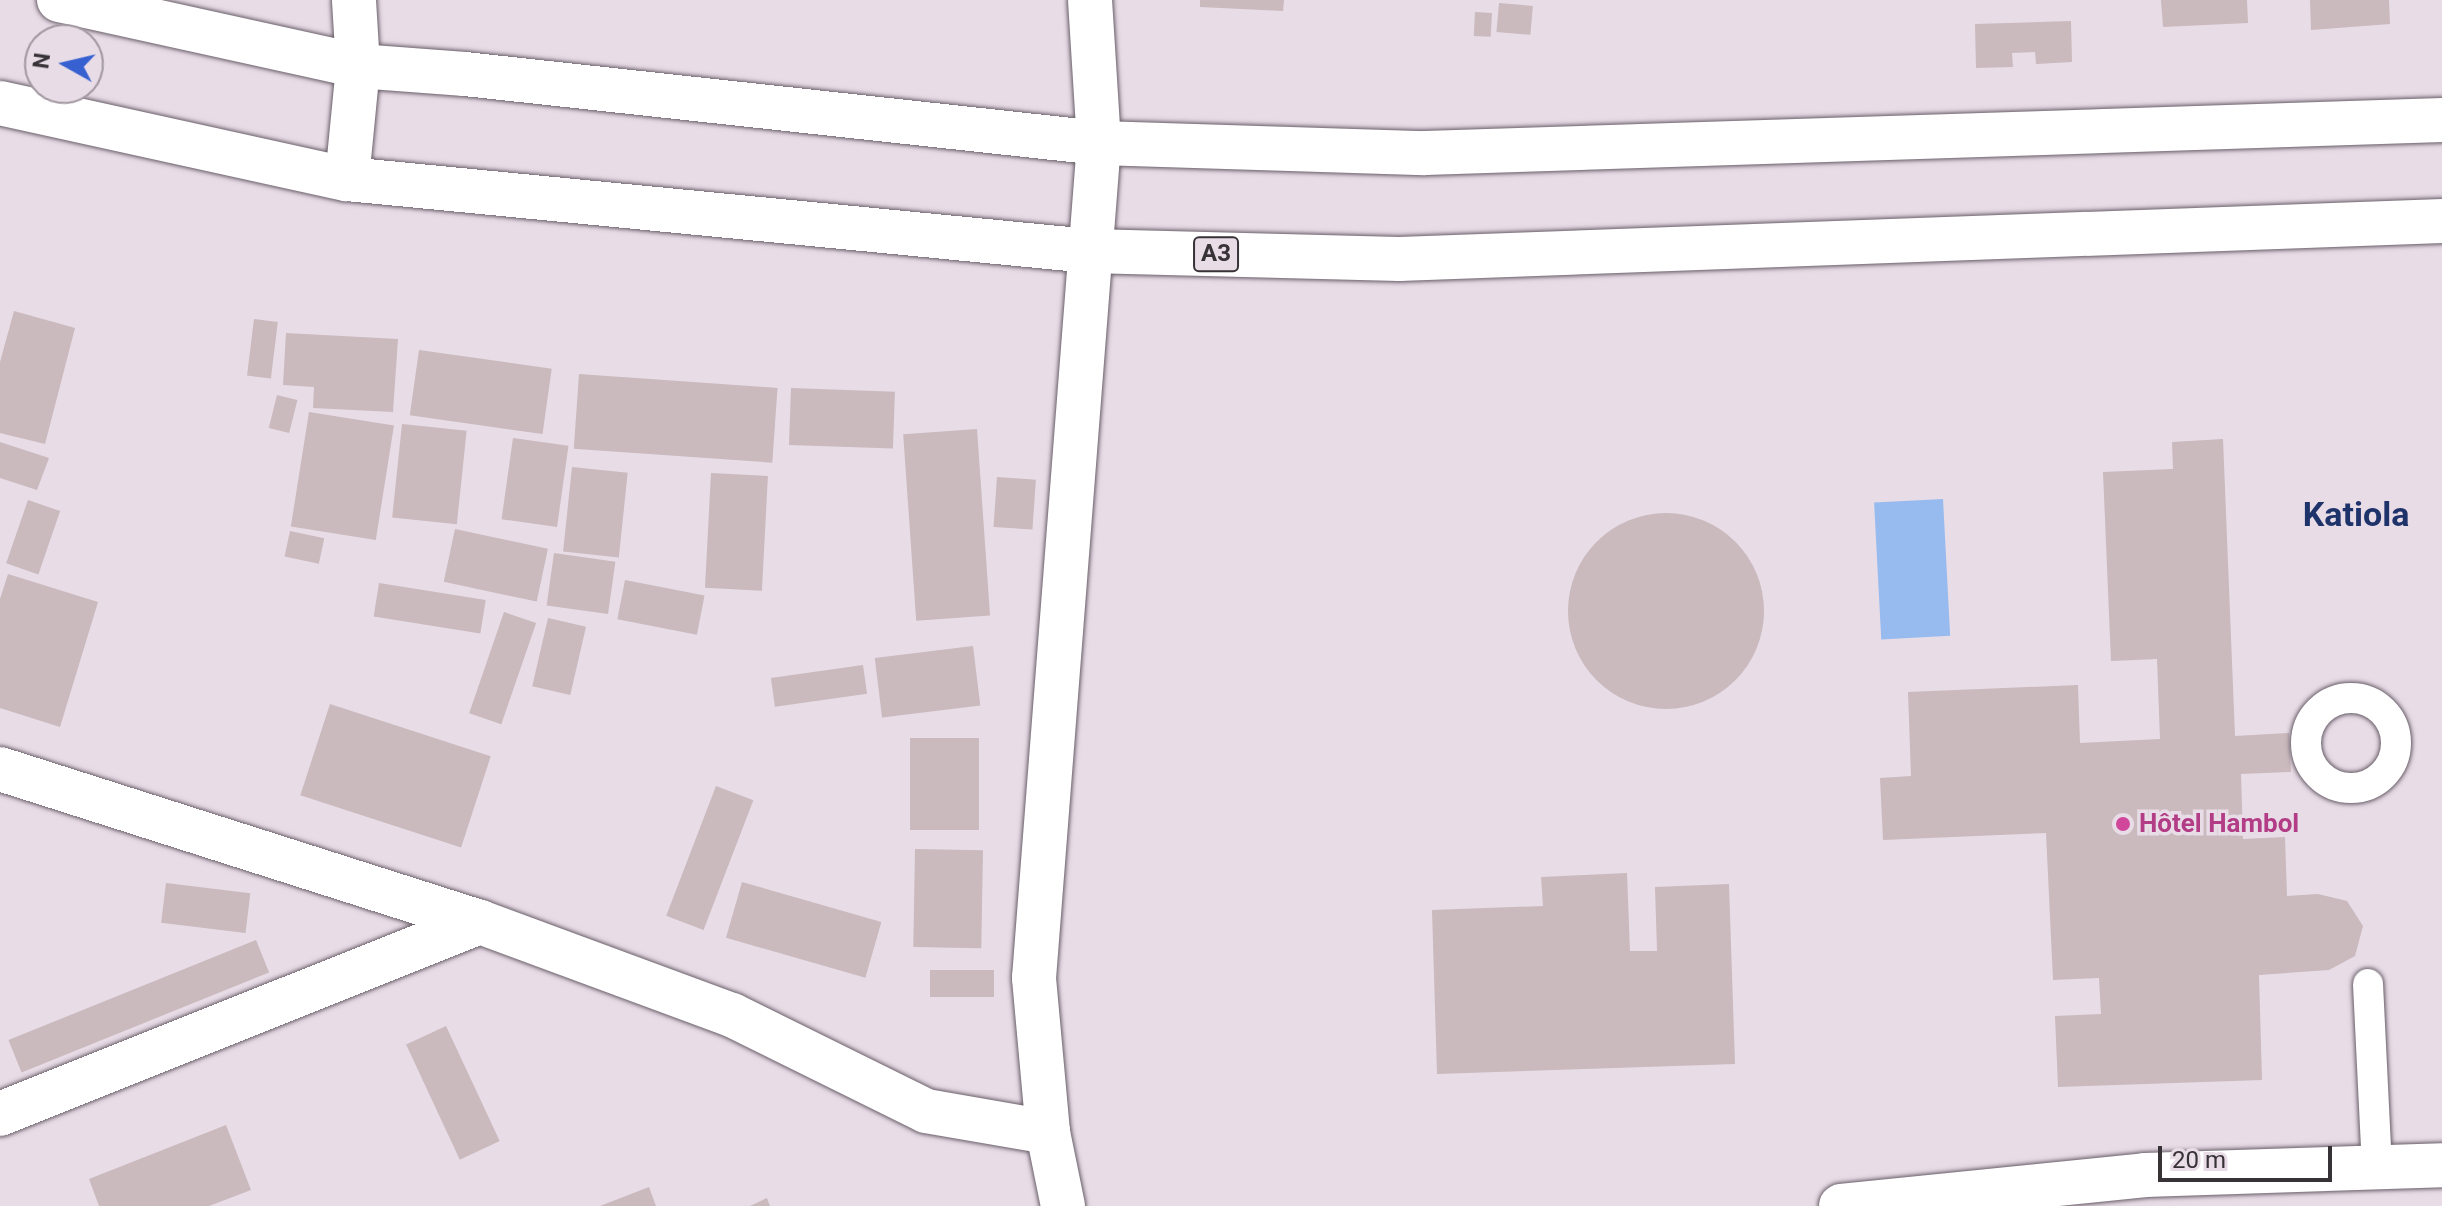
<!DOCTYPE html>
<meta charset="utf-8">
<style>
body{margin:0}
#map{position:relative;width:2442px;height:1206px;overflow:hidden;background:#e8dce7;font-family:Roboto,sans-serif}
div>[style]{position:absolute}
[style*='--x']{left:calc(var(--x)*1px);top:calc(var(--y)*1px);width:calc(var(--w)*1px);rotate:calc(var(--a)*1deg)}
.water>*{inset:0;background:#97bbef;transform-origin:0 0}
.building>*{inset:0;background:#cab9bd;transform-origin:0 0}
.round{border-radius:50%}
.roads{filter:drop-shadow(0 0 2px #695f69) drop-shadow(0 0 2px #695f69)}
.service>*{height:30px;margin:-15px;padding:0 15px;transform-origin:15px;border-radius:15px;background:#fff}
.service>.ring{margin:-15px;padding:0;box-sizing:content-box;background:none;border:30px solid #fff;border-radius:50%}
.minor>*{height:44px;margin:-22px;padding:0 22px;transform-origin:22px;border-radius:22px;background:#fff}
.trunk>*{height:44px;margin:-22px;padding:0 22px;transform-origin:22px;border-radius:22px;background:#fff}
.dots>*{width:22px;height:22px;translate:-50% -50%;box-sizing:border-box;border:4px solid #e8dce7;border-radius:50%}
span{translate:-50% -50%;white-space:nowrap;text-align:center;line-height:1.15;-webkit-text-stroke:7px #e8dce7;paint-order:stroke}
.shield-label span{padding:2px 6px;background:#e8dce7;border:2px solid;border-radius:6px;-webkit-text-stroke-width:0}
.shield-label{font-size:24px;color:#363236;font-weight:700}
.hotel-label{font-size:26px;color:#b23c85;font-weight:700}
.left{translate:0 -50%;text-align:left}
.district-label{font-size:34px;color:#1e336a;font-weight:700}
.north{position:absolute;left:24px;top:24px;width:80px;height:80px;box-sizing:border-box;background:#e8dce7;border:2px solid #a198a0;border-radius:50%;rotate:278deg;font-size:22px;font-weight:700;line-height:32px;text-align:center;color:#363236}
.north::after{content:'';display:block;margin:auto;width:28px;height:36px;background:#3760d0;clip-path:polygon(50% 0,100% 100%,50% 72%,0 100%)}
.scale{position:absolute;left:2158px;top:1146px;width:174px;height:36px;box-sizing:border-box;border:4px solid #363236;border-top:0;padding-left:10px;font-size:24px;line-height:28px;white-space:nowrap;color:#363236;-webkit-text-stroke:6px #e8dce7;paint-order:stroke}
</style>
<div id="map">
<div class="water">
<div style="left:1943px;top:499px;width:137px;height:69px;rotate:87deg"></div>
</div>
<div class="building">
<div style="clip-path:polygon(1200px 0,1284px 0,1283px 11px,1200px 7px)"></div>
<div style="clip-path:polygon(2161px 0,2247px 0,2248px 23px,2163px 27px)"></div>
<div style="clip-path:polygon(2310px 0,2389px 0,2390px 24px,2311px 30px)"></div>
<div style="left:1499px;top:3px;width:34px;height:29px;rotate:5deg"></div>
<div style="left:1475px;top:12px;width:17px;height:24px;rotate:3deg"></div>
<div style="clip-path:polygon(2071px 21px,2072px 62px,2036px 64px,2035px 52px,2012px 53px,2013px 67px,1976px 68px,1975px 24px)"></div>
<div style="clip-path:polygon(14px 311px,75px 328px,45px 444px,0 433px,0 362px)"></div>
<div style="left:254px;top:319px;width:24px;height:57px;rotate:7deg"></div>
<div style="clip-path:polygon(286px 333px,398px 339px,393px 412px,313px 408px,314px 387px,283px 385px)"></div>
<div style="left:419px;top:350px;width:134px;height:66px;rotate:8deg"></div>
<div style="left:579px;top:374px;width:199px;height:75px;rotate:4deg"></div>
<div style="left:791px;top:388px;width:104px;height:57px;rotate:2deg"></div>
<div style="left:277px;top:395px;width:21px;height:34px;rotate:14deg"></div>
<div style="left:309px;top:412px;width:86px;height:116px;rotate:9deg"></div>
<div style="left:402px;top:424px;width:65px;height:94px;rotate:6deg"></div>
<div style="left:977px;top:429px;width:187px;height:74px;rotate:86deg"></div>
<div style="left:513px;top:438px;width:56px;height:82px;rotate:8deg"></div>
<div style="clip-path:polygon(2223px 439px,2235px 736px,2289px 733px,2291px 772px,2241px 774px,2243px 839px,2285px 837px,2287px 896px,2318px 894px,2347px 901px,2363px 926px,2355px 956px,2329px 970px,2259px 975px,2262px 1080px,2058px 1087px,2055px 1016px,2101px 1014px,2099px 978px,2053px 980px,2046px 833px,1883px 840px,1880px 778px,1911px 776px,1908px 692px,2078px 685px,2080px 743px,2160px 739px,2157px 659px,2111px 661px,2103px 472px,2173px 469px,2172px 442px)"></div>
<div style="clip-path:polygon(0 442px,49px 458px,37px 490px,0 478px)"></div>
<div style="left:572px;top:467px;width:56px;height:85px;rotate:6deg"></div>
<div style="left:711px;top:473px;width:57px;height:115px;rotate:3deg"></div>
<div style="left:997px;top:477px;width:39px;height:50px;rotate:4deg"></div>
<div style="left:28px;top:500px;width:34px;height:67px;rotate:19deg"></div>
<div class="round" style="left:1568px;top:513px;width:196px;height:196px"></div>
<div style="left:455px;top:529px;width:95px;height:54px;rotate:12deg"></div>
<div style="left:290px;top:531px;width:35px;height:26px;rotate:12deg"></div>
<div style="left:554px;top:553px;width:62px;height:53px;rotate:8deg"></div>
<div style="clip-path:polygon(8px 574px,98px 602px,60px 727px,0 708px,0 599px)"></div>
<div style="left:625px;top:580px;width:81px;height:40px;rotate:11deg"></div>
<div style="left:379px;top:583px;width:108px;height:34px;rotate:9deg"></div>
<div style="left:504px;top:612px;width:34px;height:107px;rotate:19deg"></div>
<div style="left:548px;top:618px;width:39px;height:70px;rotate:13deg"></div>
<div style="left:973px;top:646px;width:60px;height:99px;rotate:83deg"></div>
<div style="left:863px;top:665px;width:29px;height:93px;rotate:82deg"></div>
<div style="left:330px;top:704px;width:169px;height:96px;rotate:18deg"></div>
<div style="left:910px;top:738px;width:69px;height:92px"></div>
<div style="left:716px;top:786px;width:40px;height:139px;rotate:21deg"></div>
<div style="left:915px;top:849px;width:68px;height:98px;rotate:1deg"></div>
<div style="clip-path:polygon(1627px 873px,1630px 951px,1657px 951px,1655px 887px,1729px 884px,1735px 1064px,1437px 1074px,1432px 910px,1543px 906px,1541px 877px)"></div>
<div style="left:742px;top:882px;width:145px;height:58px;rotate:16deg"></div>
<div style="left:166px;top:883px;width:85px;height:40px;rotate:7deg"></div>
<div style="left:256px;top:940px;width:35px;height:267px;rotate:68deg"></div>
<div style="left:994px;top:970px;width:27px;height:64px;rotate:90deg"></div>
<div style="left:446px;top:1026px;width:127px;height:44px;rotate:65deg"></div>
<div style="clip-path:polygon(226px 1125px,251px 1190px,209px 1206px,99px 1206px,89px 1179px)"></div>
<div style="clip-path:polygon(649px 1187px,656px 1206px,600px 1206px)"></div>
<div style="clip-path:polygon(767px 1198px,770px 1206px,750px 1206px)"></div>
</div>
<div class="roads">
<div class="service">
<div class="ring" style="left:2306px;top:698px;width:60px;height:60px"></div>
<div style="--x:2368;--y:984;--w:186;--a:87.2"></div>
</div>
<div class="minor">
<div style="--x:347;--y:179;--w:114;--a:-84.4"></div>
<div style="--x:358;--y:66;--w:66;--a:-93.5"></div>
<div style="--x:0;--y:769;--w:504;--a:17.68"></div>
<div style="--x:480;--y:922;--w:269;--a:20.3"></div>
<div style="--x:732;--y:1015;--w:216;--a:26.3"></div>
<div style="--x:926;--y:1111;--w:124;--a:9.8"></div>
<div style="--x:0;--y:1114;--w:517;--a:-21.8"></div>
<div style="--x:1063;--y:1206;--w:76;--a:-101.5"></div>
<div style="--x:1048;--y:1132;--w:155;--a:-95.2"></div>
<div style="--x:1034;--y:978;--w:838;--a:-85.55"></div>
<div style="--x:1099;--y:143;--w:143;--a:-93.6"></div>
<div style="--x:1841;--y:1206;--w:306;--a:-5.8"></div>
<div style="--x:2145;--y:1175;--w:297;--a:-1.9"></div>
</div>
<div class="trunk">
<div style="--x:59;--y:0;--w:306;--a:12.4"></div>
<div style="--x:358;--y:66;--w:107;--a:4.3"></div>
<div style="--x:465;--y:74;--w:638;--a:6.21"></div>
<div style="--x:1099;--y:143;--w:326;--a:1.8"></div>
<div style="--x:1425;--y:153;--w:1018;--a:-1.86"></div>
<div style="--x:0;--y:103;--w:355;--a:12.4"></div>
<div style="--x:347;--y:179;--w:745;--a:5.54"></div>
<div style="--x:1089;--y:251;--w:310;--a:1.5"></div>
<div style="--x:1399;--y:259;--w:1044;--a:-2.09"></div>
</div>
</div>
<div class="dots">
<div style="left:2123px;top:824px;background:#d1479c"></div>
</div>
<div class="shield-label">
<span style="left:1216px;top:254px">A3</span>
</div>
<div class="hotel-label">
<span class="left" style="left:2139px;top:824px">Hôtel Hambol</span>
</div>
<div class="district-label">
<span style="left:2356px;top:515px">Katiola</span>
</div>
<div class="north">N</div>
<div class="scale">20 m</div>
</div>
